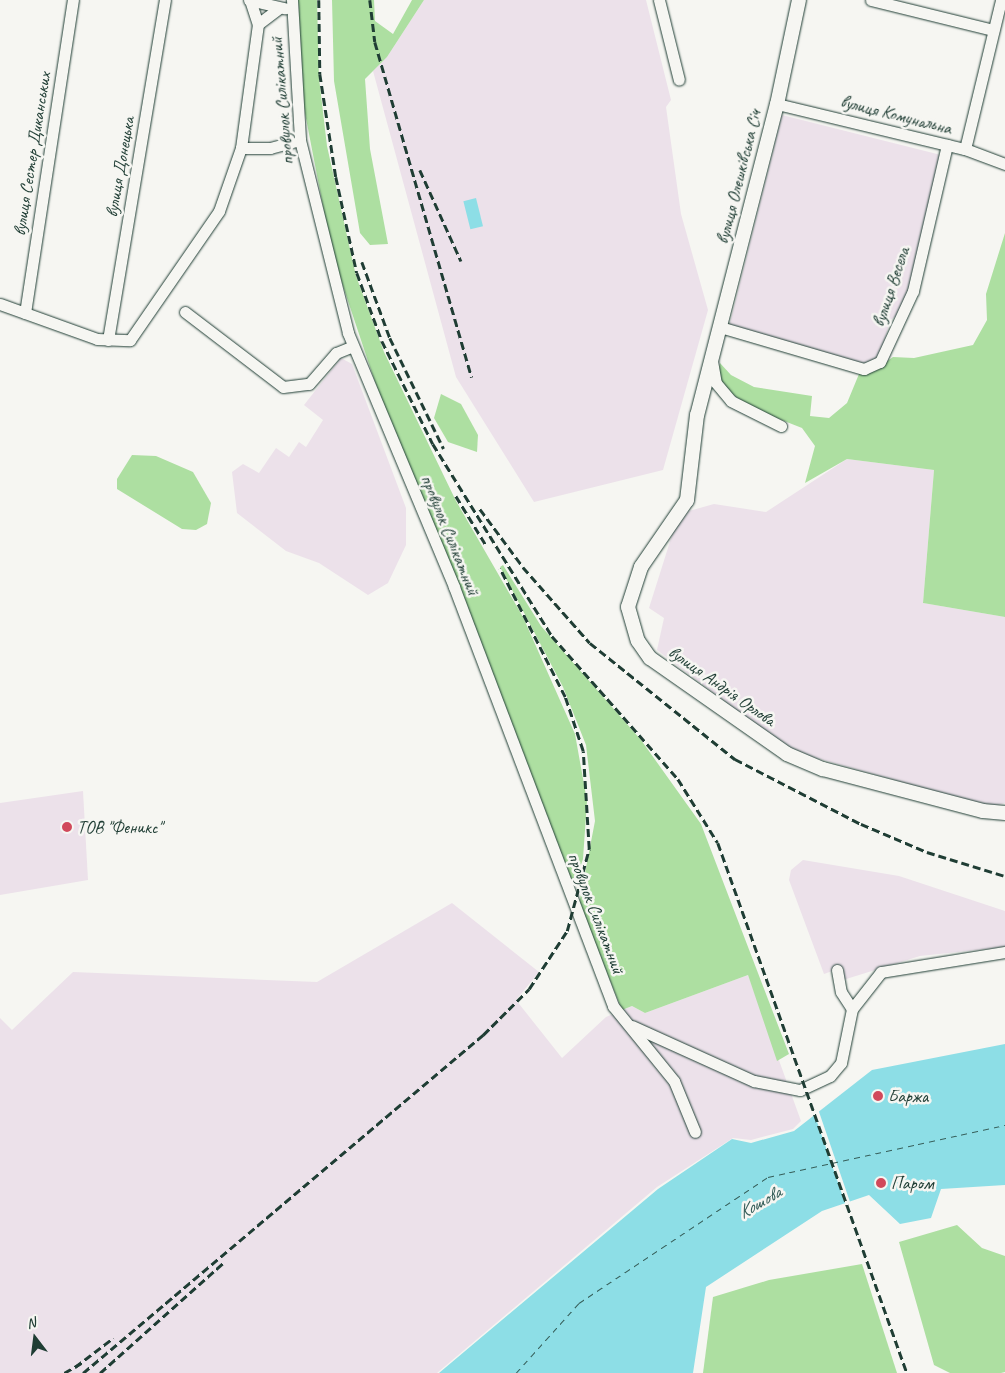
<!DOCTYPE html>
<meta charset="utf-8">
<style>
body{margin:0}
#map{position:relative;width:1005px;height:1373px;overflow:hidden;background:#f6f6f2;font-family:Caveat,sans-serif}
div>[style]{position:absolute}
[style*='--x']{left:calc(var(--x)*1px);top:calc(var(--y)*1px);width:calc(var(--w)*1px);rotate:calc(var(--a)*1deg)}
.built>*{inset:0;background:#ece1ea}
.green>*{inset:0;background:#addfa1}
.water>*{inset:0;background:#8ddee6;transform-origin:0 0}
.pier>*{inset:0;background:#f6f6f2;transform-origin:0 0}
.ferry>*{height:1px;margin-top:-0.5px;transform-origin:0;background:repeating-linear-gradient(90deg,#355d58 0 6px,transparent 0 11px)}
.roads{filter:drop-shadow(0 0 1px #1f3d34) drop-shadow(0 0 1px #1f3d34)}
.minor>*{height:11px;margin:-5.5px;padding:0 5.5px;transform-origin:5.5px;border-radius:5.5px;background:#f6f6f2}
.tertiary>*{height:14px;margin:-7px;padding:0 7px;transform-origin:7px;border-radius:7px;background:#f6f6f2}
.rail>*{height:2.5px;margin-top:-1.25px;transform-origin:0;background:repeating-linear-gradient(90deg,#1f3d34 0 8px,transparent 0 12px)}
.dots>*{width:14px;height:14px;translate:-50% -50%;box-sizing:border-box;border:2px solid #f6f6f2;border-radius:50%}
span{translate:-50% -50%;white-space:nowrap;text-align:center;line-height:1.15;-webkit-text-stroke:5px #f6f6f2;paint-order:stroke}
.street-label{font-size:18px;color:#1f3d34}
.poi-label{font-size:18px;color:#1f3d34}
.left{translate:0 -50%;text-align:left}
.water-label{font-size:19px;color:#355d58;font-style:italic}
.north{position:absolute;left:10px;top:1313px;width:50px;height:50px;-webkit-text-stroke:4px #f6f6f2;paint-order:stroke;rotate:345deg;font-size:14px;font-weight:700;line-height:20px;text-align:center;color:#1f3d34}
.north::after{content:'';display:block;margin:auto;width:18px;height:22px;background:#1f3d34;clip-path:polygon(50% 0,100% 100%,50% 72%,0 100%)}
</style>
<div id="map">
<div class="built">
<div style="clip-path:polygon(424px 0,646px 0,671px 100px,666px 107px,681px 214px,708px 310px,663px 470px,534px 502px,456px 377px,373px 71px,387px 57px)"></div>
<div style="clip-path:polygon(782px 115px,941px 155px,910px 290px,898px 315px,890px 320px,880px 358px,861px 365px,729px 327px)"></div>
<div style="clip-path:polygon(341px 358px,352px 364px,406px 508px,406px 545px,388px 583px,368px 595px,319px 563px,286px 551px,237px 513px,232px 472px,243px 464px,259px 473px,276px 448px,289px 457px,299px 442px,306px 447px,323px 420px,304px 405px)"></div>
<div style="clip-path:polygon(847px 459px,934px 470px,923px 603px,1005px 617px,1005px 803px,991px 807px,791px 751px,657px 650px,664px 618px,649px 608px,673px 532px,689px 511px,714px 504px,766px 512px)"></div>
<div style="clip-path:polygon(83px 791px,88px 880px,0 895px,0 803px)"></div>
<div style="clip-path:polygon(803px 860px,899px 876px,1005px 911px,1005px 947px,920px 956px,843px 980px,835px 970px,824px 974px,789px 880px,791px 870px)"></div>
<div style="clip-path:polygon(452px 903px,539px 972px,516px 1000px,562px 1058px,606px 1017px,632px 1006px,645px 1013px,748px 975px,801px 1121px,793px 1129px,751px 1140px,733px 1138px,657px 1187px,437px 1373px,0 1373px,0 1018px,12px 1030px,73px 972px,317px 982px)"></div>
</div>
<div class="green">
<div style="clip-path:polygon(298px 0,317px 0,319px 78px,327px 146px,356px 276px,384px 352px,456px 501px,523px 617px,575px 734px,587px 801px,583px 859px,572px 892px,376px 385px,332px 253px,304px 108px)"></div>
<div style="clip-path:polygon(332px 0,374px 0,375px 21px,393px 34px,412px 0,424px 0,387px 57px,365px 79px,370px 149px,388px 244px,370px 245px,360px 233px,334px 81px)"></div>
<div style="clip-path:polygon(1005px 233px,1005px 617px,923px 603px,934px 470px,847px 459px,805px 483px,815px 446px,802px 428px,749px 407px,722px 386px,719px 369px,720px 363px,731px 375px,754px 387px,812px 396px,810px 416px,829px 418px,847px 403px,859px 374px,872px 372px,893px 357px,914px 358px,973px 345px,987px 320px,986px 294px)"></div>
<div style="clip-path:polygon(441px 394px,461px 404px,478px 435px,477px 452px,448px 442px,434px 418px)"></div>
<div style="clip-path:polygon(132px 455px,156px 456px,193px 472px,211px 503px,207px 524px,196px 530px,182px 529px,117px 489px,117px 479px)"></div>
<div style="clip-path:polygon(503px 565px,541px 626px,641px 740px,701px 824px,789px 1054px,777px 1061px,748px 975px,645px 1013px,632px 1006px,622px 1010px,579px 904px,595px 821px,586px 745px,563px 687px,500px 567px)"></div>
<div style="clip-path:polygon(957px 1225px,982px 1248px,1005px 1256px,1005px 1372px,1001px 1373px,950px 1373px,934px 1365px,899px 1242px)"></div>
<div style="clip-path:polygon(862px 1264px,897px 1373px,703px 1373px,713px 1297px,769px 1280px)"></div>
</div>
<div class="water">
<div style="left:476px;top:198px;width:29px;height:13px;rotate:76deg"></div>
<div style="clip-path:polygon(1005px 1044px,1005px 1185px,941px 1189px,931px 1218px,900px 1224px,869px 1195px,822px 1211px,706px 1287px,693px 1373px,439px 1373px,658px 1189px,732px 1139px,751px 1143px,794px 1131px,872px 1070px)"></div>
</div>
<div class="pier">
<div style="left:818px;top:1109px;width:100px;height:5px;rotate:71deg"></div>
</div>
<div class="ferry">
<div style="--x:516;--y:1373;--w:94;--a:-48"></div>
<div style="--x:579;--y:1303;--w:227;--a:-33.7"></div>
<div style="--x:768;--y:1177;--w:243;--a:-12.4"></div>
</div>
<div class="roads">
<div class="minor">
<div style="--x:249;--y:0;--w:37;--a:13"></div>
<div style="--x:250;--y:0;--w:25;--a:72"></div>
<div style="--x:292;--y:0;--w:140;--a:86.7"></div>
<div style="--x:300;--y:140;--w:199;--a:76"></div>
<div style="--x:348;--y:333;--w:275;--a:67.3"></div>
<div style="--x:454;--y:587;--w:448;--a:69.2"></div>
<div style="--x:613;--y:1006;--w:97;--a:50.9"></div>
<div style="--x:674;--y:1081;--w:55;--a:67.6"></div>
<div style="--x:659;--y:0;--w:82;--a:76"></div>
<div style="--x:871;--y:0;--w:126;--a:13.8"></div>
<div style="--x:777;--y:104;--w:193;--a:13.5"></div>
<div style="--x:965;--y:149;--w:43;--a:20.6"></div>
<div style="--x:241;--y:148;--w:29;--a:0"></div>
<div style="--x:270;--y:148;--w:31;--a:-15"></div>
<div style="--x:965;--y:149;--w:153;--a:-76.4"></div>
<div style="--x:0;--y:304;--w:103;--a:19.8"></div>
<div style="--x:97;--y:339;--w:33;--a:2"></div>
<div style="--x:130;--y:340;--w:157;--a:-55.4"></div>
<div style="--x:219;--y:211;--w:67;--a:-70.8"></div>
<div style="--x:241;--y:148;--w:125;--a:-82.2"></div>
<div style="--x:258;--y:24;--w:26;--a:-37"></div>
<div style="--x:185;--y:312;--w:123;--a:37.4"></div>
<div style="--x:283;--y:387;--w:26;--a:-7"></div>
<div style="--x:309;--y:384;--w:41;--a:-48.9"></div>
<div style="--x:336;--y:353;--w:18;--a:-22"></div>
<div style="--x:25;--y:313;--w:317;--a:-81.3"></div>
<div style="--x:720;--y:327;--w:150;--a:16.3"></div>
<div style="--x:864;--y:369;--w:17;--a:-24"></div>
<div style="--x:880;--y:362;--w:78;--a:-65.1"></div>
<div style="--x:913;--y:291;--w:150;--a:-76.9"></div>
<div style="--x:108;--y:340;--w:345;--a:-80.5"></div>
<div style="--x:712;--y:361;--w:22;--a:80"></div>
<div style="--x:716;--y:383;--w:23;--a:50"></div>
<div style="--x:731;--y:401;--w:56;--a:26.6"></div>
<div style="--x:837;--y:970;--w:22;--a:80"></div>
<div style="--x:841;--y:992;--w:20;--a:57"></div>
<div style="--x:632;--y:1026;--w:134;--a:24.3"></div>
<div style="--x:754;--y:1081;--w:47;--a:11.1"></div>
<div style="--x:800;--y:1090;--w:33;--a:-25"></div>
<div style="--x:830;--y:1076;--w:17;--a:-50"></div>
<div style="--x:841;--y:1063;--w:55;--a:-78.5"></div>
<div style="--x:852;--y:1009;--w:47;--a:-51.9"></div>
<div style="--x:881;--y:972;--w:126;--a:-9.2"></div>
</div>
<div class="tertiary">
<div style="--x:799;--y:0;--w:106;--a:101.9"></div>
<div style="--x:777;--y:104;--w:321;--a:104.4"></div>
<div style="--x:697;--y:415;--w:86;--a:96.7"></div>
<div style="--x:687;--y:500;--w:81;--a:124.5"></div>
<div style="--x:641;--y:567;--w:42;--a:108"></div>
<div style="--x:628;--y:607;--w:35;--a:74"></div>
<div style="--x:638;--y:641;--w:21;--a:55"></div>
<div style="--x:650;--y:658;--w:167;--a:35"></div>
<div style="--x:787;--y:754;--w:39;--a:23"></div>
<div style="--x:823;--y:769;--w:165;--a:14.7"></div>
<div style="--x:983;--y:811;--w:22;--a:5"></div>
</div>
</div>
<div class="rail">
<div style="--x:319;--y:0;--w:74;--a:89.2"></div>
<div style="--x:320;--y:74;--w:104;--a:81.2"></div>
<div style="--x:336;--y:177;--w:98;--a:77.7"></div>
<div style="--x:357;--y:273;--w:72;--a:69.8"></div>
<div style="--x:382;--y:341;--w:115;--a:63.7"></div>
<div style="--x:433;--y:444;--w:226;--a:58.2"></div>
<div style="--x:552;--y:636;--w:191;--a:48.6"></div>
<div style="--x:678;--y:779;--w:75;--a:58"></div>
<div style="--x:718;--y:843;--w:563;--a:70.37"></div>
<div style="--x:370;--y:0;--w:42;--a:83.2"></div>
<div style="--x:375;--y:42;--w:349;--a:73.9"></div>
<div style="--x:420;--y:170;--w:100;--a:65.7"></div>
<div style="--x:362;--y:262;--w:81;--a:69.8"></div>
<div style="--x:390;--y:338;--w:123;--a:64.1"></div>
<div style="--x:456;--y:496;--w:57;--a:58.5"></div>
<div style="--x:480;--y:509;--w:72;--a:53.4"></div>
<div style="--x:523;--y:567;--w:101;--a:48.6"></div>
<div style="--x:590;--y:643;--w:186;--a:38.7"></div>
<div style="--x:735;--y:759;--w:142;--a:27.3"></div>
<div style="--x:861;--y:824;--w:72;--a:23"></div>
<div style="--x:927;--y:852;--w:82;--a:17.1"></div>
<div style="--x:75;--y:1367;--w:48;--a:-37.3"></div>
<div style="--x:64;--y:1373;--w:20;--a:-30"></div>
<div style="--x:83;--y:1373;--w:524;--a:-40.2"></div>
<div style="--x:483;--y:1035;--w:65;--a:-45"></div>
<div style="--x:529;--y:989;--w:69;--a:-56.8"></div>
<div style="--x:567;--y:931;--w:85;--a:-75"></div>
<div style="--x:589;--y:849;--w:98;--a:-93.5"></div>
<div style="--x:583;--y:751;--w:57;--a:-108.4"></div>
<div style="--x:565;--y:697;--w:144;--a:-116.9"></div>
<div style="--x:100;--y:1373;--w:166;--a:-41.8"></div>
</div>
<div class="dots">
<div style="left:67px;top:827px;background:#d1495b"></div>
<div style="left:878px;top:1096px;background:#d1495b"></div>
<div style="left:881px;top:1183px;background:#d1495b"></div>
</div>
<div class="street-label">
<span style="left:282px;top:101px;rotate:-95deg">провулок Силікатний</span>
<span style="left:896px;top:115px;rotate:14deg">вулиця Комунальна</span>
<span style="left:32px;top:154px;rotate:-81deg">вулиця Сестер Диканських</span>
<span style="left:120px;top:167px;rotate:-80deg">вулиця Донецька</span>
<span style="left:739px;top:177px;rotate:-76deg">вулиця Олешківська Січ</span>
<span style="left:891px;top:287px;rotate:-72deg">вулиця Весела</span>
<span style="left:450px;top:535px;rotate:68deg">провулок Силікатний</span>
<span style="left:722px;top:686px;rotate:35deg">вулиця Андрія Орлова</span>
<span style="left:596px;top:913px;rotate:69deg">провулок Силікатний</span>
</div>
<div class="poi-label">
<span class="left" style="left:77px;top:827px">ТОВ "Феникс"</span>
<span class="left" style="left:888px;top:1096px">Баржа</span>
<span class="left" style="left:891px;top:1183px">Паром</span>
</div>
<div class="water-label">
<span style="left:760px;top:1203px;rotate:-30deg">Кошова</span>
</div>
<div class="north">N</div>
</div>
